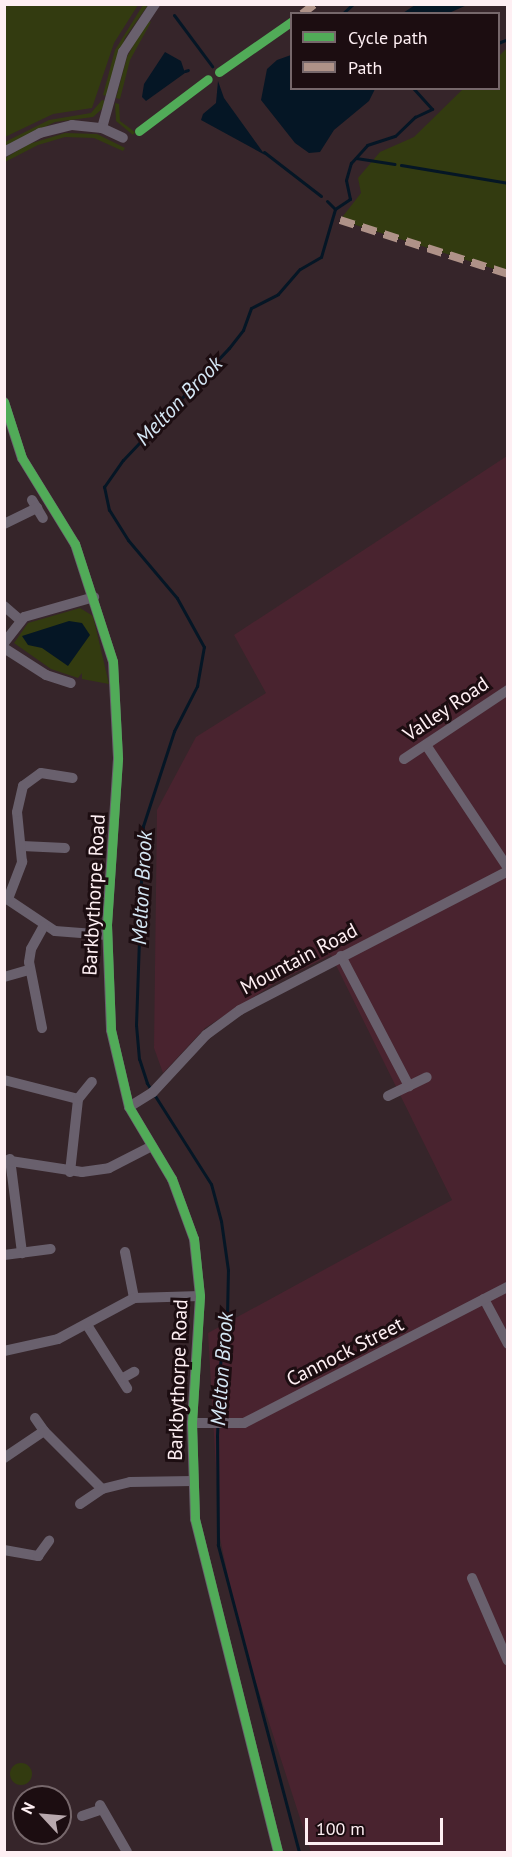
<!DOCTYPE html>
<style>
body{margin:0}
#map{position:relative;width:512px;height:1857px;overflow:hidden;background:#36252a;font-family:"PT Sans",sans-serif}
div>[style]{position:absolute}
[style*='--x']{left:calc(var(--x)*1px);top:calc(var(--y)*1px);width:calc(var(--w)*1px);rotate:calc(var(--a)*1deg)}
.built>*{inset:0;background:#49232f}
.green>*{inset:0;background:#333b10}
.round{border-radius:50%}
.water>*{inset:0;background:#051625}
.stream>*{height:3px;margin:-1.5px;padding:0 1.5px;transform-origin:1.5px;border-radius:1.5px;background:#051625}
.minor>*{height:10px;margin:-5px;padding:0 5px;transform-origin:5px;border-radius:5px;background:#69606d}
.quiet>*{height:8px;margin-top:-4px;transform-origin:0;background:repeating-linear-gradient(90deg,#af9288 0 15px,transparent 0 23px)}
.cycleway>*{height:9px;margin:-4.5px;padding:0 4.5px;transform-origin:4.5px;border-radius:4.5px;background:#51ab58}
span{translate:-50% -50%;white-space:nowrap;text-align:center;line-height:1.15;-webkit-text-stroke:6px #1c0d11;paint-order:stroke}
.street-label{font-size:20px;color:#feeff3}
.water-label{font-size:21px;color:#d5e7f5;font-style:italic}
.frame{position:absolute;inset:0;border:6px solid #feeff3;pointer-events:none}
.legend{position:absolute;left:290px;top:12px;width:210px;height:78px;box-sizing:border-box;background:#1c0d11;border:2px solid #76676b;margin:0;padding:8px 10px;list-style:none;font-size:18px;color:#feeff3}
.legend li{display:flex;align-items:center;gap:12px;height:30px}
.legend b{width:30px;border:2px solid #76676b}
.north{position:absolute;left:12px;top:1785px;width:60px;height:60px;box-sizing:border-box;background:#1c0d11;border:2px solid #76676b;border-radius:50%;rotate:296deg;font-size:16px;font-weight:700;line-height:24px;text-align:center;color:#feeff3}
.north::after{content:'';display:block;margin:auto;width:21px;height:27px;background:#b8a8ad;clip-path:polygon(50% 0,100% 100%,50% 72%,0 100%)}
.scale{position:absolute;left:305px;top:1818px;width:138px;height:27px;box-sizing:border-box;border:3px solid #feeff3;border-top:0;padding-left:8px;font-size:18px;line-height:21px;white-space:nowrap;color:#feeff3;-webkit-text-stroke:4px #1c0d11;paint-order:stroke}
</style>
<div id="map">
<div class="built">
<div style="clip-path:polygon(507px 456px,507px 1852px,311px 1852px,239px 1630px,220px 1538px,208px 1333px,452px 1200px,331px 955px,277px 982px,205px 1028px,163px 1073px,154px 1048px,157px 810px,196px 737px,266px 693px,234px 635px)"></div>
</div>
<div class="green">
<div style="clip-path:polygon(4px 5px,138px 5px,114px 43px,92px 108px,53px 114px,5px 137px)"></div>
<div style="clip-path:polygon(143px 5px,148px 5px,125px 38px,107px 96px,103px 95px,115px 50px)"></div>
<div style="clip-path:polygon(147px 21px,151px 22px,130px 60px,120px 99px,116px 98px,127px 57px)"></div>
<div style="clip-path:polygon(507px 48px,507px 273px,340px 220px,361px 193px,358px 178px,380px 152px,414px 137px,463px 89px,498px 88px,499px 56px)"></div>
<div style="clip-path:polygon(102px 100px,106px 101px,102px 109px,93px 117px,55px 122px,5px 146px,5px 142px,49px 120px,91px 113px)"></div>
<div style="clip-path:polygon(115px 103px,119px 104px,120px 121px,135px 132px,133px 135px,116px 121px)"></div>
<div style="clip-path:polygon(65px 133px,97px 134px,125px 148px,123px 151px,94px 138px,65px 137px,38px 145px,5px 162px,5px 158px,29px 144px)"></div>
<div style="clip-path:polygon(80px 608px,93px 616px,109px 684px,82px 679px,82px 673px,78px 678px,51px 669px,14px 643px,28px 623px)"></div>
<div class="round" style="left:10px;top:1763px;width:22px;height:22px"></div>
</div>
<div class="water">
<div style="clip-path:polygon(415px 5px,415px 4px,467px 5px,449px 13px,403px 13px)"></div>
<div style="clip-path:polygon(165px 52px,181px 61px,185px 73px,146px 101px,142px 97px,144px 84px)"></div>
<div style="clip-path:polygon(291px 55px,292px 88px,375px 89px,369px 101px,334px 130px,320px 152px,309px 153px,295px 143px,261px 100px,267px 69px,277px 60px)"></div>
<div style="clip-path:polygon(218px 81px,224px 98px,265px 155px,201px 120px,203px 114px,216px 103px)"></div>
<div style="clip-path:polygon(69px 621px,82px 623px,90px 635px,68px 666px,42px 648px,28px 645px,22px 636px)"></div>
</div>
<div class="stream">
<div style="--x:342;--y:14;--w:15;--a:-42"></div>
<div style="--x:174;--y:15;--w:64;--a:53.3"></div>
<div style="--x:498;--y:43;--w:11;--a:-22"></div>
<div style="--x:185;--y:71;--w:3;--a:-18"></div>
<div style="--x:264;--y:152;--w:72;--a:37.7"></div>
<div style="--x:356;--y:158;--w:39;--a:9"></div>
<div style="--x:401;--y:165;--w:109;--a:9.5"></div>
<div style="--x:327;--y:201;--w:11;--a:45"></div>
<div style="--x:299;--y:1852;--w:318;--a:-104.8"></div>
<div style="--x:218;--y:1545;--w:109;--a:-90.5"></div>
<div style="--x:217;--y:1436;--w:71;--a:-87.6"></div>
<div style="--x:220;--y:1365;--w:49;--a:-81.9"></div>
<div style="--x:227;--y:1316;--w:46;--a:-88.8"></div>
<div style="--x:228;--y:1270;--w:49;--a:-98.1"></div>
<div style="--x:221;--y:1221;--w:38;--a:-105"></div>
<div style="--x:211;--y:1184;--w:120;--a:-122.4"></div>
<div style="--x:147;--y:1083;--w:25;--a:-108"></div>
<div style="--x:139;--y:1059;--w:34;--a:-95"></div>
<div style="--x:136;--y:1025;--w:199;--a:-88"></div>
<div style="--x:143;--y:826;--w:100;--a:-71.9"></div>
<div style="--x:174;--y:731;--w:51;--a:-62.9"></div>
<div style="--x:197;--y:686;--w:40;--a:-80"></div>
<div style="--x:204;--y:647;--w:56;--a:-118.9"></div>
<div style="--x:177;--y:598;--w:76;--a:-130.2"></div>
<div style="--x:128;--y:540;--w:36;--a:-122"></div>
<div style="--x:109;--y:510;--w:24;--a:-102"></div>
<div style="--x:104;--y:487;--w:33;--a:-55"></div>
<div style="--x:123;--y:460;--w:154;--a:-46.6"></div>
<div style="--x:229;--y:348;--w:23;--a:-52"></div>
<div style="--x:243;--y:330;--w:23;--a:-70"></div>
<div style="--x:251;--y:308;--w:30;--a:-27"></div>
<div style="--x:278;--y:294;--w:33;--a:-49"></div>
<div style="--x:300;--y:269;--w:24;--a:-30"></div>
<div style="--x:321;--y:257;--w:50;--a:-73.7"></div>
<div style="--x:335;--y:209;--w:18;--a:-34"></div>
<div style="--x:350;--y:199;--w:19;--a:-102"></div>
<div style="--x:346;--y:180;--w:18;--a:-74"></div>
<div style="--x:351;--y:163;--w:24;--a:-48"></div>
<div style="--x:367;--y:145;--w:29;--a:-18"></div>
<div style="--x:395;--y:136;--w:28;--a:-44"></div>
<div style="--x:415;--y:117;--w:19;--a:-25"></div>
<div style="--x:432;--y:109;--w:28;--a:-132"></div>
</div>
<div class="minor">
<div style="--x:102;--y:128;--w:79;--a:-74.6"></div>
<div style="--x:123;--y:52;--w:58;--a:-56.3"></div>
<div style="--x:4;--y:152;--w:41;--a:-27.8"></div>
<div style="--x:40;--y:133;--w:33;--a:-14"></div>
<div style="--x:72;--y:125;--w:30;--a:6"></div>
<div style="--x:102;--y:128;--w:23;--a:25"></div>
<div style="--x:4;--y:402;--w:59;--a:72.2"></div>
<div style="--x:22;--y:458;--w:101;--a:58.4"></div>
<div style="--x:75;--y:544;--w:124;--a:72.1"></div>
<div style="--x:113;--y:662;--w:97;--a:87"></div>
<div style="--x:118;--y:759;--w:166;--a:93.8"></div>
<div style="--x:107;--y:925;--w:105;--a:87.8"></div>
<div style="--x:111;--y:1030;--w:79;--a:76.8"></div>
<div style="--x:129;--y:1107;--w:84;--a:59.2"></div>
<div style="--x:172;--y:1179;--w:64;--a:69.9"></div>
<div style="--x:194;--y:1239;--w:57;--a:84"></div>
<div style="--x:200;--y:1296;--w:127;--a:93.6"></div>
<div style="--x:192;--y:1423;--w:96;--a:88.2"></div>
<div style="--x:195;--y:1519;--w:343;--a:76"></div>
<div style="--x:32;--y:500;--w:21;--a:59"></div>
<div style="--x:4;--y:524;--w:37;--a:-26"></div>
<div style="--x:4;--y:606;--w:21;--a:41"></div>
<div style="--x:4;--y:643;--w:33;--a:-52"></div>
<div style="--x:24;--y:617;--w:73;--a:-15.9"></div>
<div style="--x:4;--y:648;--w:50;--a:32.7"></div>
<div style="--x:46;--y:675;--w:26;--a:18"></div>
<div style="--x:426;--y:745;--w:148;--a:56.3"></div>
<div style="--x:404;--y:759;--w:125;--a:-33.6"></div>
<div style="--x:22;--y:846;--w:43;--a:2.7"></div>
<div style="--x:4;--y:897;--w:61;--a:33.7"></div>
<div style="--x:55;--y:931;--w:52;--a:4.4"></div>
<div style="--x:8;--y:899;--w:40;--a:-69"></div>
<div style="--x:22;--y:862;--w:50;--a:-95.7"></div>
<div style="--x:17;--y:812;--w:27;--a:-77"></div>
<div style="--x:23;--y:786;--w:22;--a:-36"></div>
<div style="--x:41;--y:773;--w:32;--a:9"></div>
<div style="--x:341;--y:956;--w:147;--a:62.4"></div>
<div style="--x:4;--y:977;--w:26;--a:-16"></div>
<div style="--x:42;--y:1028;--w:67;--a:-101.1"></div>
<div style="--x:29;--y:962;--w:13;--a:-81"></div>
<div style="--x:31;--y:949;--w:26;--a:-61"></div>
<div style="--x:4;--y:1080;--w:76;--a:14.4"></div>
<div style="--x:388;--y:1096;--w:43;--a:-26"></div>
<div style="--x:129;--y:1107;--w:28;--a:-32"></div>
<div style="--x:153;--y:1092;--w:78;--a:-47.1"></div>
<div style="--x:206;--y:1035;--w:42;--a:-36.3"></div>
<div style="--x:240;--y:1010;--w:302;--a:-27.4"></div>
<div style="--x:10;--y:1159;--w:95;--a:82.7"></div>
<div style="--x:4;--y:1160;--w:79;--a:8.7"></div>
<div style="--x:82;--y:1172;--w:27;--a:-8"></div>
<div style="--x:109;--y:1168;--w:48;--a:-27.1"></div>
<div style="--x:70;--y:1172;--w:73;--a:-83.7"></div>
<div style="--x:78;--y:1099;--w:22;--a:-51"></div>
<div style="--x:125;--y:1252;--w:47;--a:78.9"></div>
<div style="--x:4;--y:1255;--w:47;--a:-7.3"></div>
<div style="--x:484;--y:1299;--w:51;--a:61.9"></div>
<div style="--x:87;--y:1325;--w:75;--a:57.6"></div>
<div style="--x:4;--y:1351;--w:55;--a:-12.5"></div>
<div style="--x:58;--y:1339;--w:86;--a:-28.3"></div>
<div style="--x:134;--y:1298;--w:66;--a:-1.7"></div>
<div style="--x:123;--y:1378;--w:13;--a:-29"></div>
<div style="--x:35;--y:1418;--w:16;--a:55"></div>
<div style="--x:192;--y:1423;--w:52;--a:0"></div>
<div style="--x:244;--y:1423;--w:297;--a:-27.3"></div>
<div style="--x:4;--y:1458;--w:48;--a:-34"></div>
<div style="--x:44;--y:1431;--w:82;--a:45"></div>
<div style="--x:102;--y:1489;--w:29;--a:-14"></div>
<div style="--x:130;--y:1482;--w:63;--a:-0.9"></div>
<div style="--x:80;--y:1504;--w:27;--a:-34"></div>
<div style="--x:4;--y:1550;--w:35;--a:10"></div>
<div style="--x:38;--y:1556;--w:19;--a:-54"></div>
<div style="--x:472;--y:1578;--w:90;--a:66.6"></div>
<div style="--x:100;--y:1805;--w:54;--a:60.1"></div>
<div style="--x:82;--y:1816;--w:21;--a:-19"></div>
</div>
<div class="quiet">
<div style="--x:302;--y:14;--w:16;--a:-38"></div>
<div style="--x:340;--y:220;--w:176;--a:17.8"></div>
</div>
<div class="cycleway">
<div style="--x:219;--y:72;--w:89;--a:-34.9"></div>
<div style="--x:139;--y:131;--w:86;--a:-37"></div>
<div style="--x:4;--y:402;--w:59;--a:72.2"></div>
<div style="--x:22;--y:458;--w:101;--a:58.4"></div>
<div style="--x:75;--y:544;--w:124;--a:72.1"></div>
<div style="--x:113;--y:662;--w:97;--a:87"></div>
<div style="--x:118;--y:759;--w:166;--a:93.8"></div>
<div style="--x:107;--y:925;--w:105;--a:87.8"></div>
<div style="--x:111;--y:1030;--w:79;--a:76.8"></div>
<div style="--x:129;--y:1107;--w:84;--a:59.2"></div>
<div style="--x:172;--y:1179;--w:64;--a:69.9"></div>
<div style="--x:194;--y:1239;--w:57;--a:84"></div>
<div style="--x:200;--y:1296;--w:127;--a:93.6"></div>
<div style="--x:192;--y:1423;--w:96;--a:88.2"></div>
<div style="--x:195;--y:1519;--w:343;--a:76"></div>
</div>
<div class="street-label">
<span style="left:446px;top:709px;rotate:-34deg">Valley Road</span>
<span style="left:94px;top:895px;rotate:-87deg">Barkbythorpe Road</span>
<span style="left:299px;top:959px;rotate:-28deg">Mountain Road</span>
<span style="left:345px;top:1352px;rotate:-27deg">Cannock Street</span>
<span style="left:178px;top:1380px;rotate:-88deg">Barkbythorpe Road</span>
</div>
<div class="water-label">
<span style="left:179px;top:401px;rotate:-46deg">Melton Brook</span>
<span style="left:142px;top:888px;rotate:-87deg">Melton Brook</span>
<span style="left:222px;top:1369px;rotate:-86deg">Melton Brook</span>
</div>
<div class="frame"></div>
<ul class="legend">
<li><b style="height:8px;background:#51ab58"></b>Cycle path</li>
<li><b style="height:8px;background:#af9288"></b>Path</li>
</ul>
<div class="north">N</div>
<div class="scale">100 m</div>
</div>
